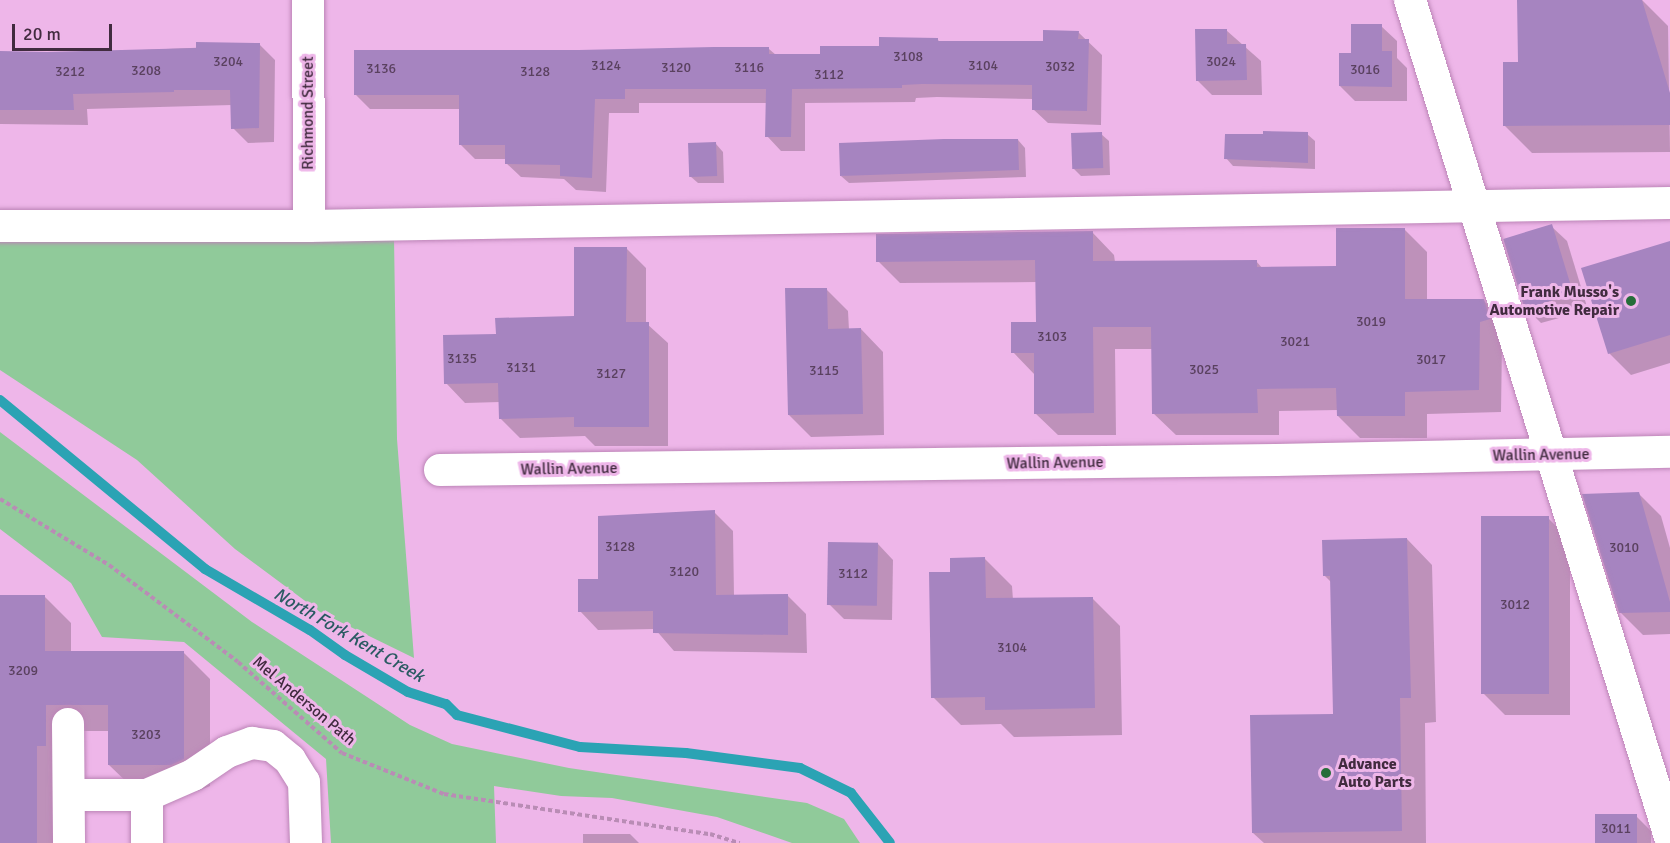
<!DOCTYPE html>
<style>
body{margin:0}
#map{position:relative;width:1670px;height:843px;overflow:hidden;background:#eeb6e9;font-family:Signika,sans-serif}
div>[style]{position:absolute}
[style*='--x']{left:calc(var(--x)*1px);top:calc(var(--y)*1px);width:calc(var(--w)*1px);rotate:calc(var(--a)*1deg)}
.green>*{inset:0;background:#90ca9a}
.shadow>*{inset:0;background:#0003}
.stream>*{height:10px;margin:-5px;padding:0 5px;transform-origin:5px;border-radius:5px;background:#2ba3b4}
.building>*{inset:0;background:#a684c0;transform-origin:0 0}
.path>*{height:4px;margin-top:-2px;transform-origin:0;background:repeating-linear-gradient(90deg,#b98cb5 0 4.5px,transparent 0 7.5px)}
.roads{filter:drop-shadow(0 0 2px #bc85b7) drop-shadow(0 0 2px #bc85b7)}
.minor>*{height:32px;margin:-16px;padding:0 16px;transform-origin:16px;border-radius:16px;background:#fff}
.dots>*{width:16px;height:16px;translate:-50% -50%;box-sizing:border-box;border:3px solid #eeb6e9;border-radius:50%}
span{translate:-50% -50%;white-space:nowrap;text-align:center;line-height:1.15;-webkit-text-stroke:6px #eeb6e9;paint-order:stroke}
.number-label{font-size:14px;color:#5a415f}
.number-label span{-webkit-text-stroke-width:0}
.street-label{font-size:16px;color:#412b3f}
.poi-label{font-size:16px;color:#412b3f;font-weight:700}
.right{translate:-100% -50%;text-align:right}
.left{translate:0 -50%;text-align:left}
.water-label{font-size:18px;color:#2a5a62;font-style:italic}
.scale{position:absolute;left:12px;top:24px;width:100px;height:27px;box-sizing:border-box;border:3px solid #412b3f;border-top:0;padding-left:8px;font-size:18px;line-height:21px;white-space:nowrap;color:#412b3f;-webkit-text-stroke:4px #eeb6e9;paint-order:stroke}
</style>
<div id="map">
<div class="green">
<div style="clip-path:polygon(394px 237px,397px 439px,414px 658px,320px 612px,235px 549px,137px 460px,0 370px,0 241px)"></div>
<div style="clip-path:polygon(0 432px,252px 622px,410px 725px,452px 744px,569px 768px,807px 803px,844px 819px,860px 843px,792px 843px,717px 817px,612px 798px,561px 796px,494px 786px,496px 843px,331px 843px,326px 759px,184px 642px,102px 637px,71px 583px,0 529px)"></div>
</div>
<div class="shadow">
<div style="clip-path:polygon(1518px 0,1642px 0,1668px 26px,1670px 152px,1532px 153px,1505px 126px,1519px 64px)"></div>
<div style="clip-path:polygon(1381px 26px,1397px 41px,1397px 58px,1407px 68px,1407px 101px,1355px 101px,1340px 86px)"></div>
<div style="clip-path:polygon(1226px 30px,1261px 61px,1262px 95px,1212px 95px,1197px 80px)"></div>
<div style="clip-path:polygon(1078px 32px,1102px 55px,1101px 125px,1048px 123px,1033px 109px,1034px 99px,937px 97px,916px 98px,915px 102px,805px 103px,805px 151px,781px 151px,767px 136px,767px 103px,639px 103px,639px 113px,609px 113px,606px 192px,576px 190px,564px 179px,521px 177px,506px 163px,507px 159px,475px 159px,460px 144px,460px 109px,370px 109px,356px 95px,579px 51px,769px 49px,776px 55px,821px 55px,937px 39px,940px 42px,1045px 42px)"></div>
<div style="clip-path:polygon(260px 45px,275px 60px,274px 142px,248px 143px,233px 128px,232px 105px,87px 109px,88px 125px,0 124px,0 53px,47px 54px)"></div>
<div style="clip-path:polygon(1101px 134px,1109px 141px,1110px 175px,1081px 176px,1074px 169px)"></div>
<div style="clip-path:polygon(1307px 134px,1315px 141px,1315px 169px,1233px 166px,1226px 158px)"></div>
<div style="clip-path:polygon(1018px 140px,1025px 148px,1026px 177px,849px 183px,841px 176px)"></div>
<div style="clip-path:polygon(716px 144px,723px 152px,724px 183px,698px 183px,690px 176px)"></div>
<div style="clip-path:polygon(1551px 226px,1567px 241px,1588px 310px,1541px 323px,1526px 308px)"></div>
<div style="clip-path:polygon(1405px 230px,1427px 252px,1427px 300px,1483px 300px,1506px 323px,1502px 344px,1501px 412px,1427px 414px,1427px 438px,1360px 438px,1338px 416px,1338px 410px,1279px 411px,1279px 435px,1176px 435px,1153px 413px,1153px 349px,1115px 349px,1116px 435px,1058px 435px,1035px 413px,1035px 375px,1013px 352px,1038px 323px,1037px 282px,900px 283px,878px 261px,1092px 232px,1114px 255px,1115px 262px,1256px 261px,1263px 269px,1338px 267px)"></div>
<div style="clip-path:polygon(1670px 242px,1670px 363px,1631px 375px,1609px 353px)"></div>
<div style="clip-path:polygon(626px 248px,646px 268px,646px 323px,668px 343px,668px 446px,595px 446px,585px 436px,520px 438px,500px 418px,500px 402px,465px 403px,446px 383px,497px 335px,576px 317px)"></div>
<div style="clip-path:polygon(826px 289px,848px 311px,849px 330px,861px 329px,883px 352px,884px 435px,811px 437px,789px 415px)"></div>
<div style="clip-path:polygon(1639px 494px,1661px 516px,1670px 548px,1670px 634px,1643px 635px,1621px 613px)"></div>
<div style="clip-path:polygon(714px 512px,733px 531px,734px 596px,787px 595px,806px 614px,807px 653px,674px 651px,655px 629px,598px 630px,580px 611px,600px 580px)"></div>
<div style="clip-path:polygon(1548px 518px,1570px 540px,1570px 715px,1505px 715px,1483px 693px)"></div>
<div style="clip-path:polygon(1407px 539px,1432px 565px,1436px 722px,1425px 723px,1426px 843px,1264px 843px,1253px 833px,1334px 716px,1331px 582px,1324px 575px)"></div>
<div style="clip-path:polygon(878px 544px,893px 560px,892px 620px,844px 619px,829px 604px)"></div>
<div style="clip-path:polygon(985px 559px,1012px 586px,1013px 600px,1092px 598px,1120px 626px,1122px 735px,1014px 737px,1001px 724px,961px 725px,933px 697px,952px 573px)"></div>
<div style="clip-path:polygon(0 596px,44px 596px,71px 623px,71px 653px,184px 653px,210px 679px,210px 786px,198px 791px,136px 791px,109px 765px,109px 731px,72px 731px,63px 843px,0 843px)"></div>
<div style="clip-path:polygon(1636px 816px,1651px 831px,1651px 843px,1597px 843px)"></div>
<div style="clip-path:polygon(583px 834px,630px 834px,639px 843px,583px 843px)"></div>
</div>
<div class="stream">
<div style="--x:0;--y:400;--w:266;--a:39.5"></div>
<div style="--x:205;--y:569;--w:121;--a:30.2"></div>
<div style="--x:310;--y:630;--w:43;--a:35.5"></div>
<div style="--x:345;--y:655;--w:73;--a:30.4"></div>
<div style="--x:408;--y:692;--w:40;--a:18"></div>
<div style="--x:446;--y:704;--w:16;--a:45"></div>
<div style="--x:457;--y:715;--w:127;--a:14.6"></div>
<div style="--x:580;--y:747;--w:106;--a:3.2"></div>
<div style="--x:686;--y:753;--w:115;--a:7.5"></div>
<div style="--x:800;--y:768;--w:57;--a:26.1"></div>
<div style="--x:851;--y:793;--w:63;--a:52"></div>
</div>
<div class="building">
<div style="clip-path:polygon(1517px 0,1642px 0,1670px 93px,1670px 125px,1503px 126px,1503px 62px,1518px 62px)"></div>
<div style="clip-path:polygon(1351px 24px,1382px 24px,1382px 51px,1392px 51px,1392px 87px,1339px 86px,1339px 53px,1351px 53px)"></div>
<div style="clip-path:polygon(1195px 29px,1227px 29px,1227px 44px,1246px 44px,1247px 80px,1196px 81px)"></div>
<div style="clip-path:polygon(1043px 30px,1079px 31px,1078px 39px,1089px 39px,1087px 111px,1032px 110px,1032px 85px,922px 84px,902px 85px,902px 88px,792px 89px,791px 137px,765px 137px,766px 89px,625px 89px,625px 99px,595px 99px,592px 178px,560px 176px,560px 165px,505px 164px,505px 145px,459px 145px,459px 95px,354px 95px,354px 50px,579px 50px,714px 47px,769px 47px,769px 54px,820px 54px,820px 46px,879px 46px,879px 37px,938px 38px,938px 41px,1043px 41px)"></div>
<div style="clip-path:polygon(196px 42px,260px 43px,259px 128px,231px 129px,230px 90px,174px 90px,174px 92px,73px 94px,74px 110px,0 110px,0 51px,47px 52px,196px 48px)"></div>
<div style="clip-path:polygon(1263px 131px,1308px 132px,1308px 163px,1224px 159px,1225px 134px,1263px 134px)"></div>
<div style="left:1102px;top:132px;width:36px;height:31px;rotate:88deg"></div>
<div style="clip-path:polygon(944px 139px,1018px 139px,1019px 170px,840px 176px,839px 143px)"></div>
<div style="left:716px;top:142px;width:34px;height:28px;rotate:88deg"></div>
<div style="left:1552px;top:224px;width:73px;height:51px;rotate:73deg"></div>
<div style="clip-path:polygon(1336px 228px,1405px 228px,1405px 299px,1484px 299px,1490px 319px,1480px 322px,1479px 390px,1405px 392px,1405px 416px,1337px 416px,1336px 388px,1257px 389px,1258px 413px,1152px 414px,1151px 327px,1093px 327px,1094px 413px,1034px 414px,1034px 353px,1011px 353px,1011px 322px,1036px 322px,1035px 260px,876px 262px,876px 234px,1093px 231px,1093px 261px,1257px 260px,1257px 267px,1336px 266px)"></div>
<div style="clip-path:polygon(1670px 241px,1670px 335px,1608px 354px,1581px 268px)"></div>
<div style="clip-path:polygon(574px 247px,627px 247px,626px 322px,649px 322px,649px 427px,574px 427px,574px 417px,499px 419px,498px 383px,444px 384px,443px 335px,496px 334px,495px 318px,574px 316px)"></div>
<div style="clip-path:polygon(785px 288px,827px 288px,828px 329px,861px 328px,863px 414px,788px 415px)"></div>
<div style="clip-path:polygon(1639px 492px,1670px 602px,1670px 612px,1619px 613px,1582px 494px)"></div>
<div style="clip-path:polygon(715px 510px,716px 595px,788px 594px,788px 635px,653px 633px,653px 611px,578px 612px,578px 579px,598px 579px,598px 516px)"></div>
<div style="left:1481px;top:516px;width:68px;height:178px"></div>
<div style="clip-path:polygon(1407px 538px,1411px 698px,1400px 698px,1402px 831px,1252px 833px,1250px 715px,1333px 714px,1330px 576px,1323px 576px,1322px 540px)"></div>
<div style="left:828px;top:542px;width:50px;height:63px;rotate:1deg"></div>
<div style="clip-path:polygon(985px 557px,986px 598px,1093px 597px,1095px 708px,985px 710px,985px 697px,931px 698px,929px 572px,950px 572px,950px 558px)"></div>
<div style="clip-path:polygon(0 595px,45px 595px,45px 651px,184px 651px,184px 759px,171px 765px,108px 765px,108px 705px,46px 705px,46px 746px,37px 746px,37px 843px,0 843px)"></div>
<div style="left:1595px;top:814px;width:42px;height:29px"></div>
</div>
<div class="path">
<div style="--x:0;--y:499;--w:127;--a:31.2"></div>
<div style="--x:109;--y:565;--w:161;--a:36.9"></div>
<div style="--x:238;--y:662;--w:138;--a:41.2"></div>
<div style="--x:342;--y:753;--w:110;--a:21.9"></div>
<div style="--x:444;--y:794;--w:269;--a:8.6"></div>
<div style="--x:710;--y:834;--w:31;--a:17"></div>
</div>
<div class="roads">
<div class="minor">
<div style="--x:308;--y:0;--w:226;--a:89.7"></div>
<div style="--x:1410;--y:0;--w:876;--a:72.74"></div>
<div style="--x:0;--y:226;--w:309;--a:0"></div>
<div style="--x:309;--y:226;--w:1361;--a:-0.97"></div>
<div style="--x:440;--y:470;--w:836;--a:-0.69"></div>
<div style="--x:1276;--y:460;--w:394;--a:-1.2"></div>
<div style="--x:68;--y:724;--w:119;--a:89.5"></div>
<div style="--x:69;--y:795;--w:78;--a:0"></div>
<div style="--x:147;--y:795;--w:48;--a:90"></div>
<div style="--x:147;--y:795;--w:50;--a:-23.5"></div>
<div style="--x:193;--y:775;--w:41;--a:-34.1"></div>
<div style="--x:227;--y:752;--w:27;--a:-20"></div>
<div style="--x:252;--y:743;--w:21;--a:8"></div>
<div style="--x:273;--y:746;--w:22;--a:39"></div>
<div style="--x:290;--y:760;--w:26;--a:58"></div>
<div style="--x:304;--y:782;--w:61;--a:88.1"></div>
</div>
</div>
<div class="dots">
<div style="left:1631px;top:301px;background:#266d3a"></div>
<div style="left:1326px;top:773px;background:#266d3a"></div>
</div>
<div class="number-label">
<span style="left:908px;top:57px">3108</span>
<span style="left:228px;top:62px">3204</span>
<span style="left:1221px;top:62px">3024</span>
<span style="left:606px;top:66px">3124</span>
<span style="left:983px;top:66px">3104</span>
<span style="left:1060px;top:67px">3032</span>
<span style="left:676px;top:68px">3120</span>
<span style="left:749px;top:68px">3116</span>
<span style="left:381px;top:69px">3136</span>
<span style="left:1365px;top:70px">3016</span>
<span style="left:146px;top:71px">3208</span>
<span style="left:70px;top:72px">3212</span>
<span style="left:535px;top:72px">3128</span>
<span style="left:829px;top:75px">3112</span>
<span style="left:1371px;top:322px">3019</span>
<span style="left:1052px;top:337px">3103</span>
<span style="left:1295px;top:342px">3021</span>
<span style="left:462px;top:359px">3135</span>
<span style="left:1431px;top:360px">3017</span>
<span style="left:521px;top:368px">3131</span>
<span style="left:1204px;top:370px">3025</span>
<span style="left:824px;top:371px">3115</span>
<span style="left:611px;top:374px">3127</span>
<span style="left:620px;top:547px">3128</span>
<span style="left:1624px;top:548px">3010</span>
<span style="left:684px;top:572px">3120</span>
<span style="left:853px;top:574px">3112</span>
<span style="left:1515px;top:605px">3012</span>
<span style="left:1012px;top:648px">3104</span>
<span style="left:23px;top:671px">3209</span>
<span style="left:146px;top:735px">3203</span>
<span style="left:1616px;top:829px">3011</span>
</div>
<div class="street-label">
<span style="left:308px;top:113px;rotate:-90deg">Richmond Street</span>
<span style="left:1541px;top:455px;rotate:-1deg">Wallin Avenue</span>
<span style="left:1055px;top:463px;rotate:-1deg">Wallin Avenue</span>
<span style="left:569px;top:469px;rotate:-1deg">Wallin Avenue</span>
<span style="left:304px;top:701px;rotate:40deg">Mel Anderson Path</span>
</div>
<div class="poi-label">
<span class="right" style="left:1619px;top:301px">Frank Musso's<br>Automotive Repair</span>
<span class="left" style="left:1338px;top:773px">Advance<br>Auto Parts</span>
</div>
<div class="water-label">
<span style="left:349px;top:635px;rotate:30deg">North Fork Kent Creek</span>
</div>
<div class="scale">20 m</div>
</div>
